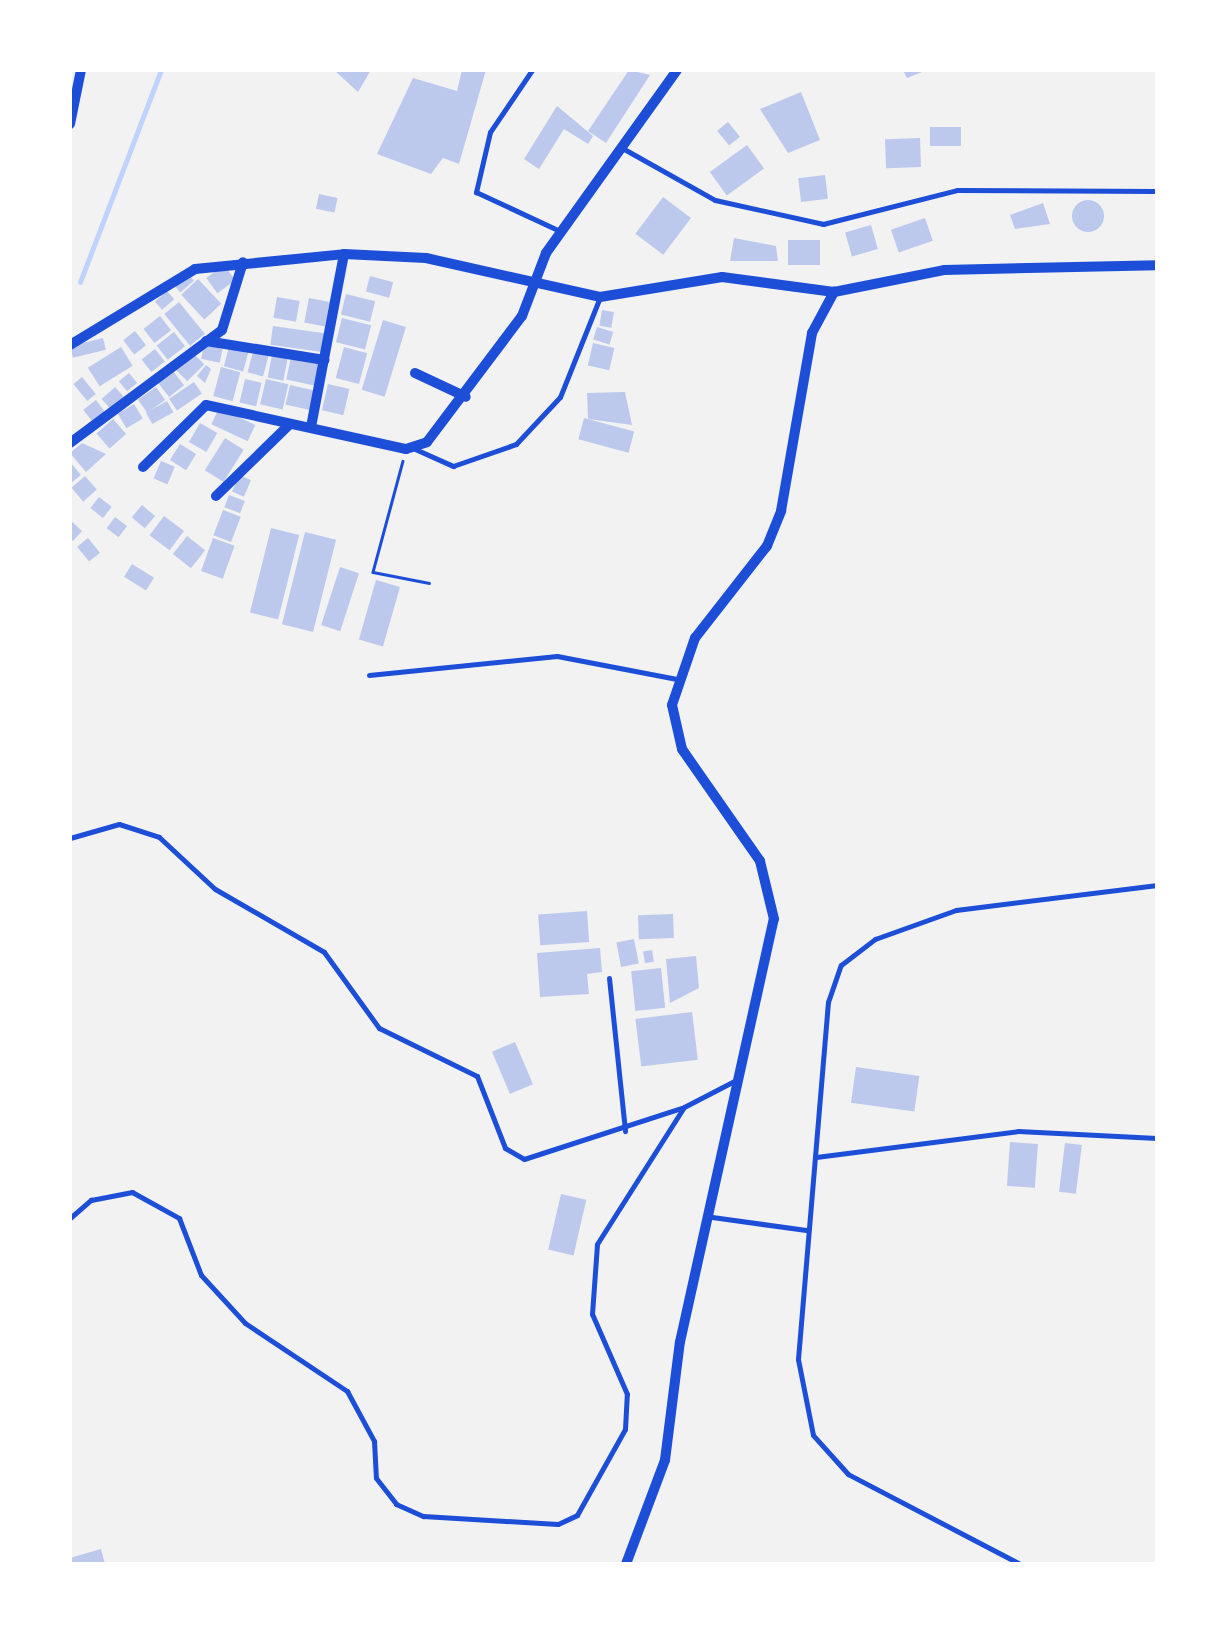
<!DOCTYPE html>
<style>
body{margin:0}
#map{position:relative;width:1227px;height:1634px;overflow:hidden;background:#f2f2f2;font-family:Mulish,sans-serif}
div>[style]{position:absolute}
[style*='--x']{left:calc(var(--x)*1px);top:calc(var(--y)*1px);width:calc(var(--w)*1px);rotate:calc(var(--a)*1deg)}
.stream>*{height:5px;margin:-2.5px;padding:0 2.5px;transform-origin:2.5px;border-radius:2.5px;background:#bfd3fe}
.building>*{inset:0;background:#bdc9ec;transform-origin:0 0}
.round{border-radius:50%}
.path>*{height:2.5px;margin:-1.25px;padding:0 1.25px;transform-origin:1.25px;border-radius:1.25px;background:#1d4ed8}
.service>*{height:5px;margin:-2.5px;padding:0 2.5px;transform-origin:2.5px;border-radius:2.5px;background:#1d4ed8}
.minor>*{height:10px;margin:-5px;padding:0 5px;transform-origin:5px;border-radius:5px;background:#1d4ed8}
span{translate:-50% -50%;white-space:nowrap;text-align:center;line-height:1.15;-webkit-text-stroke:8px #fff;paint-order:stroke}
.frame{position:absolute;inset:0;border:72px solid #fff;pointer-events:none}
</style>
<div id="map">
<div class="stream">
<div style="--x:80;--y:282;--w:227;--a:-69.1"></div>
</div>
<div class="building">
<div style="clip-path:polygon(334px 70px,371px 70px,358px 92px)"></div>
<div style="clip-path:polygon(462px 70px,486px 70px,459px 164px,443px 158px,431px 174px,377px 154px,413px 78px,457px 91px)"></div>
<div style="clip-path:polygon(629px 70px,650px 75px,606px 143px,588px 131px)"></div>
<div style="clip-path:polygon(903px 70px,927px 70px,907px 78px)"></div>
<div style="clip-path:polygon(801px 92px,820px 140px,788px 153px,760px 109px)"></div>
<div style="clip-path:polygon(557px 106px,593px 136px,588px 144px,564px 129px,539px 169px,524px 159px)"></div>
<div style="left:728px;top:122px;width:19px;height:14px;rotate:51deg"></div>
<div style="left:961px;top:127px;width:19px;height:31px;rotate:90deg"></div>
<div style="left:920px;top:138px;width:29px;height:35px;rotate:88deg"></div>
<div style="left:747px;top:145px;width:29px;height:46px;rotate:54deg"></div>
<div style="left:825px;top:175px;width:24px;height:27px;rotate:83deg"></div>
<div style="left:319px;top:194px;width:19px;height:15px;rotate:12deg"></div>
<div style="left:663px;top:197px;width:35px;height:46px;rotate:37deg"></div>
<div class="round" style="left:1072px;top:200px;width:32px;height:32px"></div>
<div style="clip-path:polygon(1043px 203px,1050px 224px,1015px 229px,1010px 215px)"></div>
<div style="left:925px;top:218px;width:24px;height:36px;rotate:71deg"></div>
<div style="left:871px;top:225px;width:25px;height:27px;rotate:74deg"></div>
<div style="clip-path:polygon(734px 238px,776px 246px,778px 261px,730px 261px)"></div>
<div style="left:788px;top:240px;width:32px;height:25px"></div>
<div style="left:224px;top:265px;width:19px;height:22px;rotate:54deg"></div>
<div style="left:188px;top:274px;width:9px;height:18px;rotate:49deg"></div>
<div style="left:370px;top:276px;width:24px;height:16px;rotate:15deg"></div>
<div style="left:198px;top:279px;width:34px;height:23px;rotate:47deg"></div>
<div style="left:167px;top:291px;width:11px;height:16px;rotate:49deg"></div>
<div style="left:346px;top:294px;width:30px;height:21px;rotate:14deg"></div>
<div style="left:277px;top:297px;width:23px;height:21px;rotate:10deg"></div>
<div style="left:309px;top:298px;width:21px;height:25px;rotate:11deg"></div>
<div style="left:179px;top:302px;width:41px;height:19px;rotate:51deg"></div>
<div style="left:602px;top:310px;width:12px;height:16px;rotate:9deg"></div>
<div style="left:160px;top:316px;width:18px;height:21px;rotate:52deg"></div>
<div style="left:342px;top:318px;width:30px;height:25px;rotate:14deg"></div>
<div style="left:383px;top:320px;width:24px;height:73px;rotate:17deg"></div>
<div style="left:273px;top:326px;width:52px;height:19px;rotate:8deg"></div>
<div style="left:597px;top:327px;width:17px;height:13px;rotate:17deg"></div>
<div style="left:135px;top:331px;width:18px;height:15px;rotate:52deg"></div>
<div style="left:174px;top:332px;width:18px;height:22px;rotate:52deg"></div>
<div style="left:103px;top:338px;width:12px;height:34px;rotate:76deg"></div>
<div style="left:593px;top:343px;width:22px;height:23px;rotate:13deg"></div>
<div style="left:204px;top:345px;width:19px;height:14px;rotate:12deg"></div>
<div style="left:121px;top:347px;width:22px;height:39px;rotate:58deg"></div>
<div style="left:229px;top:347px;width:20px;height:20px;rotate:15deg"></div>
<div style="left:344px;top:347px;width:24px;height:32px;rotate:15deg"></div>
<div style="left:155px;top:349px;width:16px;height:17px;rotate:52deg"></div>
<div style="left:253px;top:352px;width:16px;height:21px;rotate:15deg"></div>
<div style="left:193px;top:353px;width:16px;height:24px;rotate:45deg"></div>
<div style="left:272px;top:355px;width:16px;height:23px;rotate:11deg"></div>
<div style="left:291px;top:357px;width:29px;height:23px;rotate:12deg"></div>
<div style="clip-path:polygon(206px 365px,211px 369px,205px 383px,197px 376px)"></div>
<div style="left:221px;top:367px;width:20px;height:30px;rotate:15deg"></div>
<div style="left:173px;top:371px;width:18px;height:19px;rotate:52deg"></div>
<div style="left:129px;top:373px;width:13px;height:13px;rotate:51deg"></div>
<div style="left:82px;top:377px;width:22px;height:11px;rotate:51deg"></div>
<div style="left:245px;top:379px;width:17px;height:24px;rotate:13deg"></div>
<div style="left:266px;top:379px;width:23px;height:26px;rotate:13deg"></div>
<div style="left:194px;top:382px;width:14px;height:30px;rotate:56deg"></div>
<div style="left:328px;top:384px;width:22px;height:27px;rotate:13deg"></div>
<div style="left:290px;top:385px;width:26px;height:20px;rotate:13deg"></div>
<div style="left:115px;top:387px;width:13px;height:18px;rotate:48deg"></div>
<div style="left:156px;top:387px;width:16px;height:22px;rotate:55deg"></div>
<div style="clip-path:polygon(625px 392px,632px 425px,588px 419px,587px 393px)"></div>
<div style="left:96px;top:400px;width:15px;height:16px;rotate:53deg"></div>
<div style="left:167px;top:401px;width:13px;height:24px;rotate:61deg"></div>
<div style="left:134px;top:404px;width:17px;height:19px;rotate:59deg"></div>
<div style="left:219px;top:408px;width:40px;height:18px;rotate:25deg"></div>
<div style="left:584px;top:418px;width:52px;height:22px;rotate:15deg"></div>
<div style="left:113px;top:419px;width:20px;height:22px;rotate:49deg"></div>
<div style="left:200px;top:423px;width:20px;height:22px;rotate:30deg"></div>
<div style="left:225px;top:438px;width:22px;height:38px;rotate:32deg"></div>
<div style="clip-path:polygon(82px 443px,106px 454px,86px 472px,70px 453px)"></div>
<div style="left:180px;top:444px;width:19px;height:19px;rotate:32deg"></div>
<div style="left:161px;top:461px;width:15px;height:19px;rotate:23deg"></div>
<div style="clip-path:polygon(70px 462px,81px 475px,70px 484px)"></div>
<div style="left:239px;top:475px;width:13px;height:18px;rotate:23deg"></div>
<div style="left:85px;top:476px;width:18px;height:18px;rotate:49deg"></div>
<div style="left:229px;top:495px;width:17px;height:13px;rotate:21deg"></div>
<div style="left:99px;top:497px;width:16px;height:14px;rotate:38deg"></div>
<div style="left:142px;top:505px;width:17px;height:16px;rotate:40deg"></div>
<div style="left:223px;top:510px;width:19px;height:27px;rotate:21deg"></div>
<div style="left:164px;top:516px;width:25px;height:24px;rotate:37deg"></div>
<div style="left:115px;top:517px;width:15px;height:14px;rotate:37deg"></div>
<div style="clip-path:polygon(70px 520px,82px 531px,73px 541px,70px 538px)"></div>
<div style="left:271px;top:528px;width:29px;height:87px;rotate:14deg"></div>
<div style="left:305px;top:532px;width:32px;height:95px;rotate:14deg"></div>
<div style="left:187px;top:536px;width:23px;height:23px;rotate:38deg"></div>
<div style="left:88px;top:538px;width:19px;height:14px;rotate:51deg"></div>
<div style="left:213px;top:538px;width:23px;height:35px;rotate:20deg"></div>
<div style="left:132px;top:564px;width:26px;height:15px;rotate:32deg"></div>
<div style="left:340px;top:567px;width:20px;height:61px;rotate:18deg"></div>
<div style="left:376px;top:580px;width:25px;height:62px;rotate:16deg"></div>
<div style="left:587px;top:911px;width:31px;height:49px;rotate:86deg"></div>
<div style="left:673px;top:914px;width:24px;height:35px;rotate:88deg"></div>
<div style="left:634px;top:939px;width:25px;height:18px;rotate:79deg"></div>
<div style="clip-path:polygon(600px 948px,602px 972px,587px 974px,589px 994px,540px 997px,537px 953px)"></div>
<div style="left:652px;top:950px;width:12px;height:9px;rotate:81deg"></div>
<div style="clip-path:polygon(696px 956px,699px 988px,670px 1003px,666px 959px)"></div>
<div style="left:661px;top:968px;width:40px;height:30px;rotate:84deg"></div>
<div style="left:692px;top:1012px;width:48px;height:57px;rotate:83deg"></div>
<div style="left:515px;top:1042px;width:46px;height:25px;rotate:67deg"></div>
<div style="left:856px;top:1067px;width:64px;height:36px;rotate:8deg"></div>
<div style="left:1010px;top:1142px;width:28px;height:44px;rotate:4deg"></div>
<div style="left:1065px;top:1143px;width:17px;height:49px;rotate:7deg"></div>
<div style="left:561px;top:1194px;width:26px;height:57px;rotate:13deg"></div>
<div style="clip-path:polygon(101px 1549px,105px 1564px,70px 1564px,70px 1558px)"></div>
</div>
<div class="path">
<div style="--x:403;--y:461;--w:115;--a:105.1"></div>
<div style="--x:373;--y:572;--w:57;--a:11.1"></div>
</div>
<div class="service">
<div style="--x:532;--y:70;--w:75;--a:124.1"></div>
<div style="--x:490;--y:132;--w:62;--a:103.1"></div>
<div style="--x:476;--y:192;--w:93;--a:24.9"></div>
<div style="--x:624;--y:149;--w:104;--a:29.3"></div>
<div style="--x:715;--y:200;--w:111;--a:12.5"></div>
<div style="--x:823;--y:224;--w:138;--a:-14.2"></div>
<div style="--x:957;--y:190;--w:198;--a:0.3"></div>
<div style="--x:415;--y:449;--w:42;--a:24.1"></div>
<div style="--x:453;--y:466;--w:67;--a:-19.2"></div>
<div style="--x:516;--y:444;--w:64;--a:-46.9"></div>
<div style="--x:560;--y:397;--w:108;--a:-68.2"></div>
<div style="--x:369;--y:675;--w:189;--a:-5.8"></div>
<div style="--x:557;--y:656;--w:122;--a:10.9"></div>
<div style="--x:70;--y:838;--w:51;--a:-15.9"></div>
<div style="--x:119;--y:824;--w:42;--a:18"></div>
<div style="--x:159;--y:837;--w:76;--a:42.9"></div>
<div style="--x:215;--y:889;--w:126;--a:30"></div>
<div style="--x:324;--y:952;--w:94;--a:54.1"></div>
<div style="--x:379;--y:1028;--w:109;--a:26.1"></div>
<div style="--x:477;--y:1076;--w:77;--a:68.7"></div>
<div style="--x:505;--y:1148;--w:22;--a:30"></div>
<div style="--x:524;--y:1159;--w:165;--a:-18"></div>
<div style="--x:609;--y:978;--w:154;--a:84"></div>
<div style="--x:816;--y:1157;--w:204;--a:-7.3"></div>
<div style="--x:1018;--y:1131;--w:139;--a:2.9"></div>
<div style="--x:712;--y:1217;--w:95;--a:7.9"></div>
<div style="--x:70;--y:1218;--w:28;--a:-41"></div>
<div style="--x:91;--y:1200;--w:42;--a:-11"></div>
<div style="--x:132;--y:1192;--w:54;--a:29"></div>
<div style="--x:179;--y:1218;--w:61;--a:68.9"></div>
<div style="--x:201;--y:1275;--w:65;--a:47.5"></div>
<div style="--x:245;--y:1323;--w:123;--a:33.7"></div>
<div style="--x:347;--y:1391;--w:57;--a:61.6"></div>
<div style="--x:374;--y:1441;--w:37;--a:87"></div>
<div style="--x:376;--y:1478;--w:33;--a:52"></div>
<div style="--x:396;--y:1504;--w:30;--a:24"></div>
<div style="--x:423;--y:1516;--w:135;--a:3.4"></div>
<div style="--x:558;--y:1524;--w:21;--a:-25"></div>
<div style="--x:577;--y:1515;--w:98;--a:-60.8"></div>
<div style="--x:625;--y:1429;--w:35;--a:-87"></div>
<div style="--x:627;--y:1394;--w:87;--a:-113.6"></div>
<div style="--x:592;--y:1314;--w:70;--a:-85.9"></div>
<div style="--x:597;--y:1244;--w:162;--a:-57.6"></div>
<div style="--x:684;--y:1107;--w:61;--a:-27.4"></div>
<div style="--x:1020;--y:1564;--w:194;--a:-152.4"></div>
<div style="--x:848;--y:1474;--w:52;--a:-131.9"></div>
<div style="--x:813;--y:1435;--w:77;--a:-101.2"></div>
<div style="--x:798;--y:1359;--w:358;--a:-85.2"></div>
<div style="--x:828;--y:1002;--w:39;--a:-71"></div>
<div style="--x:841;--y:965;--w:43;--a:-37.4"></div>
<div style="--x:875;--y:939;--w:86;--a:-19.7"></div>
<div style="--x:956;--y:910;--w:203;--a:-7.1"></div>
</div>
<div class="minor">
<div style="--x:70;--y:124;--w:55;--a:-78.5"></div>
<div style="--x:206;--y:341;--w:120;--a:9.1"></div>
<div style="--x:70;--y:345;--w:146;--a:-31.3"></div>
<div style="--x:195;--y:269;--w:150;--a:-5.7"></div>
<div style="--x:344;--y:254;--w:82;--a:2.8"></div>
<div style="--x:426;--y:258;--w:178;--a:12.6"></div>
<div style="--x:600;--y:297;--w:124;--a:-9.3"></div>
<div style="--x:722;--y:277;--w:113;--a:7.6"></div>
<div style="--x:834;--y:292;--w:112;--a:-11.3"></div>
<div style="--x:944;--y:270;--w:213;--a:-1.3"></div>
<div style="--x:415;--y:373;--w:56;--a:25.2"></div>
<div style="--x:311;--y:427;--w:176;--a:-79.2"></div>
<div style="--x:70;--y:443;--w:189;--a:-36.6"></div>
<div style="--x:222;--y:330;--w:71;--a:-72.8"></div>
<div style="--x:143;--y:467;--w:88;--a:-44.5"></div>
<div style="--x:206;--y:405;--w:205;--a:12.4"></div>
<div style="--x:406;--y:449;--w:22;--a:-18"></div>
<div style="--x:427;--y:442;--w:158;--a:-53"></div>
<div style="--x:522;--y:316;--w:67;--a:-69.1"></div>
<div style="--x:546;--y:253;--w:225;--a:-54.4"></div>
<div style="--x:216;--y:496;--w:103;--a:-44.2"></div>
<div style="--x:626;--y:1564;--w:111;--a:-69.4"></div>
<div style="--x:665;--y:1460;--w:119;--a:-82.8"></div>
<div style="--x:680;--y:1342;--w:433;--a:-77.5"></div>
<div style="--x:774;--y:919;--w:60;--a:-103.6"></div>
<div style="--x:760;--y:861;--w:136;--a:-124.9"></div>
<div style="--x:682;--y:749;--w:45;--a:-102.8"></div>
<div style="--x:672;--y:705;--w:71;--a:-71.1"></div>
<div style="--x:695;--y:638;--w:117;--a:-52"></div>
<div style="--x:767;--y:546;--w:38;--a:-68"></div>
<div style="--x:781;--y:511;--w:181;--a:-80.1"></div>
<div style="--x:812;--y:333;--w:47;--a:-61.8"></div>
</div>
<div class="frame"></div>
</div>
